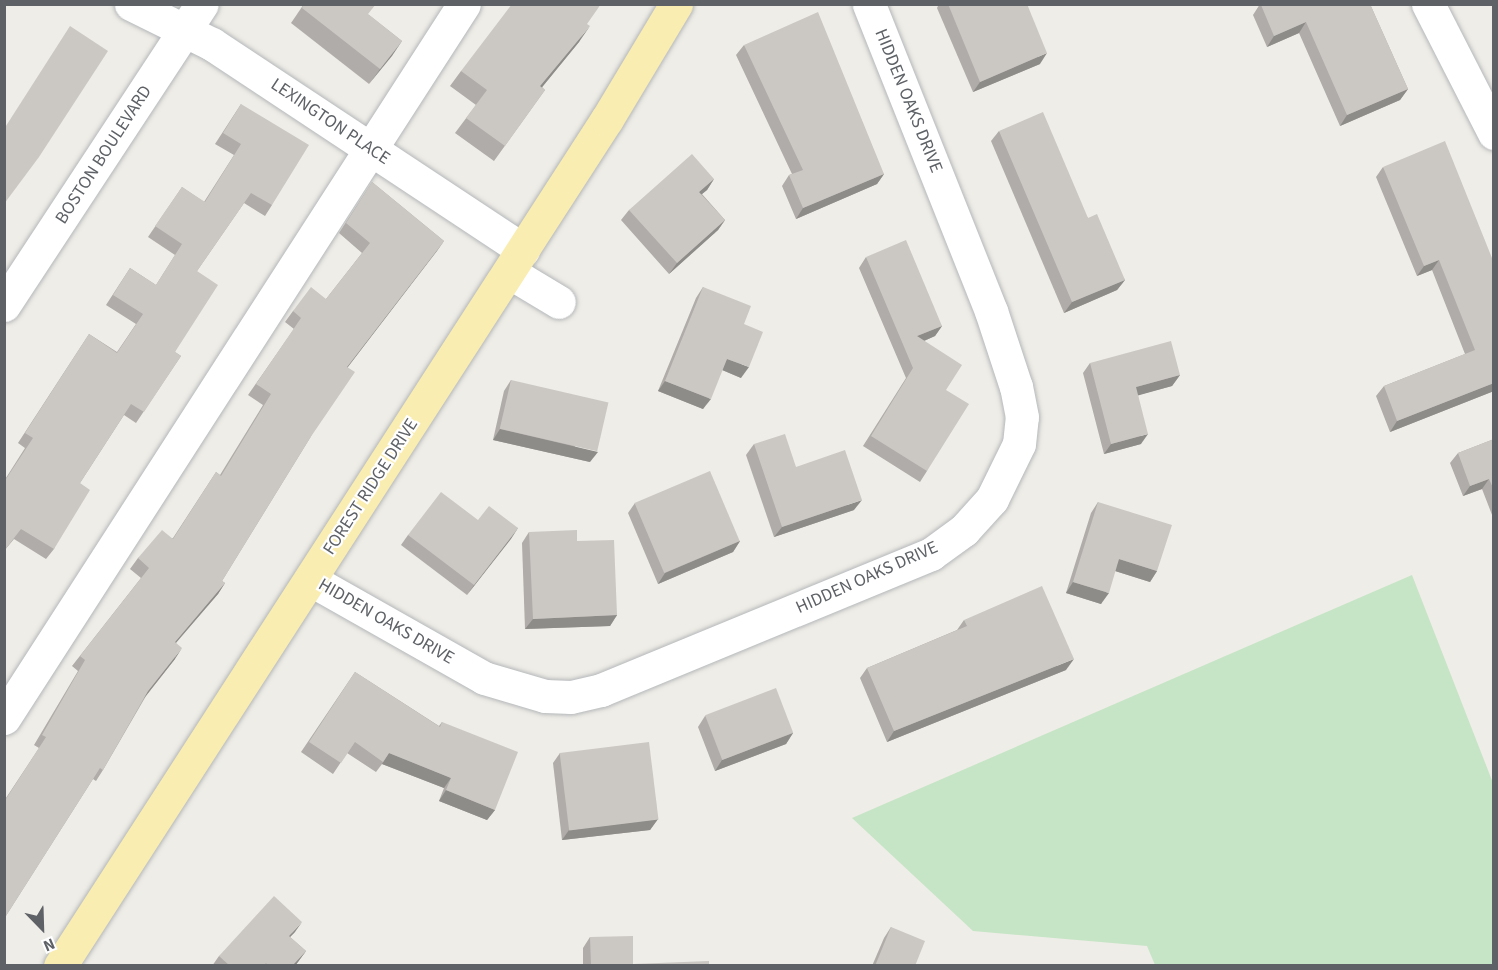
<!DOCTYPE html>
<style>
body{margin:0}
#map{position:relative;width:1498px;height:970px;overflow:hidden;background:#efede7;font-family:"Source Sans 3",sans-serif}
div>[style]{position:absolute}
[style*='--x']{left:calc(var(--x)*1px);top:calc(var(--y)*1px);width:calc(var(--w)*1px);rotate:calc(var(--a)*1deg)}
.green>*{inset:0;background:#c6e5c6}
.roads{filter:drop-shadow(0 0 2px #b4b7ba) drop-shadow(0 0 2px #b4b7ba)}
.minor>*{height:33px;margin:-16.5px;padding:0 16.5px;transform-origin:16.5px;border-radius:16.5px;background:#fff}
.major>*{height:33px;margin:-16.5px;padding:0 16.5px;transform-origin:16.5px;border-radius:16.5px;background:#f9edb2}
.wall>*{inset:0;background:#afaca9}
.shaded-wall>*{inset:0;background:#8e8c89}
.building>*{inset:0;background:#cbc8c4;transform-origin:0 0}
span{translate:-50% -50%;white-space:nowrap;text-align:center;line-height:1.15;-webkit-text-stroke:4.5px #fff;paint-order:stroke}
.street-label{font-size:18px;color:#5e6266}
.frame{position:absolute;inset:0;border:6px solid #5e6266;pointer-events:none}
.north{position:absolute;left:12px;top:898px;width:60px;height:60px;-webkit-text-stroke:4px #fff;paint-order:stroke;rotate:157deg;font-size:16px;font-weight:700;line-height:24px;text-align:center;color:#5e6266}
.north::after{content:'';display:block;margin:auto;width:21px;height:27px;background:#5e6266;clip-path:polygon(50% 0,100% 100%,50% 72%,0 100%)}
</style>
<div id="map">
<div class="green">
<div style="clip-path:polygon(1412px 575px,1493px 783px,1493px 965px,1155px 965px,1147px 946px,973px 931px,852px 818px)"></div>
</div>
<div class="roads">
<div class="minor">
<div style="--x:131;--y:4;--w:90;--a:26.3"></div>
<div style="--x:212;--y:44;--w:373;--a:33.5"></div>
<div style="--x:1428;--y:4;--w:145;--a:62.9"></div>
<div style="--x:509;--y:272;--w:58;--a:31"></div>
<div style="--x:4;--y:305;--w:360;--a:-56.7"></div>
<div style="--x:311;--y:580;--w:199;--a:29.5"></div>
<div style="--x:484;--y:678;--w:64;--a:16.4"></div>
<div style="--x:545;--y:696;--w:26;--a:2"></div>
<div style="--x:571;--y:697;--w:31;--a:-13"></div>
<div style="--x:601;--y:690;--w:357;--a:-22.4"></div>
<div style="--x:931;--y:554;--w:41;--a:-36"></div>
<div style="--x:964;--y:530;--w:42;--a:-47.9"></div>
<div style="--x:992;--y:499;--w:61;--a:-63.9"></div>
<div style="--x:1019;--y:444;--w:27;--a:-84"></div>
<div style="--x:1022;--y:417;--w:31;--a:-101"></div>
<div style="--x:1016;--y:387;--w:80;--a:-108.2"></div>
<div style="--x:991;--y:311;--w:330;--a:-111.7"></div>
<div style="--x:4;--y:718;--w:849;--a:-57.21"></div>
</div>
<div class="major">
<div style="--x:60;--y:966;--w:1008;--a:-57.15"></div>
<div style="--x:607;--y:119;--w:134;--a:-59"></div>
</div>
</div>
<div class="wall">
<div style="clip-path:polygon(304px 4px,369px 15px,402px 41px,369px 84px,291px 23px)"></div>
<div style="clip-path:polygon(939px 4px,1027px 4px,1040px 64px,973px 92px,937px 8px)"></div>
<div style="clip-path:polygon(1260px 4px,1370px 4px,1408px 89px,1400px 100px,1340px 126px,1299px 33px,1267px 47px,1253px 15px)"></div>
<div style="clip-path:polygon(587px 24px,579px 42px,542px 87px,545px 90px,494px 161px,455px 133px,476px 105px,450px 86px,461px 71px)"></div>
<div style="clip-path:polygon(744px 45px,884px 174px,877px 184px,796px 219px,782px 186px,789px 175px,792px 174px,736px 55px)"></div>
<div style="clip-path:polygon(241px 104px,272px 205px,265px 216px,244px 203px,197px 271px,175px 352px,181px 356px,136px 423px,124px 415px,80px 483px,54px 549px,46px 559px,14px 539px,4px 551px,4px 481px,25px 448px,18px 443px,89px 334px,117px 352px,136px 324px,106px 305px,130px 268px,156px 285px,175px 255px,148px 237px,182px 187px,204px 202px,234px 155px,215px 144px)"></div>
<div style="clip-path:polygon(999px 131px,1088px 218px,1125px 280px,1117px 290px,1064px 313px,991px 141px)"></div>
<div style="clip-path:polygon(1383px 167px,1494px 263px,1494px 391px,1390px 432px,1376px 396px,1384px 386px,1465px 354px,1432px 270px,1417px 276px,1376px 177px)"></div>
<div style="clip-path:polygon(714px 179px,707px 190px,702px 194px,725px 220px,718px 230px,669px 274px,621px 220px,629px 210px)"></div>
<div style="clip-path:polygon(372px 182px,444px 241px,348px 367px,310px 438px,222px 581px,225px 583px,218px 594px,176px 643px,175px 659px,146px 696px,103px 770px,96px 781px,93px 779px,4px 919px,4px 801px,39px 748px,34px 745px,78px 671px,72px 666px,141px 578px,130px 569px,138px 558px,173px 538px,216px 472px,220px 475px,263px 405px,248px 395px,294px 329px,285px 322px,293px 311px,326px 299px,362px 253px,339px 233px)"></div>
<div style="clip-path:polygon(866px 257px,942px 326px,935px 336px,924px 341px,946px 390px,927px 471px,920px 482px,863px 446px,906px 378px,859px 268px)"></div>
<div style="clip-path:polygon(703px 287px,744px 324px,741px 378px,722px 370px,703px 409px,658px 391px,696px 298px)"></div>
<div style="clip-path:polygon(1090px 363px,1180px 375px,1172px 386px,1138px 395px,1141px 444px,1104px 454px,1083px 373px)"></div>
<div style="clip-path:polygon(511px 380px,590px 462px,493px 440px,504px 391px)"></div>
<div style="clip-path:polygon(1494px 439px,1494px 520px,1482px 489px,1463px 496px,1450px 463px,1458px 453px)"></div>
<div style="clip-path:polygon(754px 444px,796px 467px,854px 510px,774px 537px,746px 455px)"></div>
<div style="clip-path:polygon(1098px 502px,1157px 571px,1150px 582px,1115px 571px,1101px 604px,1066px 593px,1091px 513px)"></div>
<div style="clip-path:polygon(635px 503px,740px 541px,733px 552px,658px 584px,628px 513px)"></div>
<div style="clip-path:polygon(478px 520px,518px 528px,467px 595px,401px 545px,408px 535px)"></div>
<div style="clip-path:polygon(529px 532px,577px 541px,617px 615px,610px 626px,525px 629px,522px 543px)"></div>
<div style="clip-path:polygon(964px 620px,1066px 670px,887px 742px,860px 678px,867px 668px,957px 630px)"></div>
<div style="clip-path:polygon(355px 672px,439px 726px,442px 722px,495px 810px,487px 820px,439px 801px,444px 788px,382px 764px,376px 772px,347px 753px,333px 774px,301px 752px)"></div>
<div style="clip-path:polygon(705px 716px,793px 733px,786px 744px,715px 771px,698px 727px)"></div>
<div style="clip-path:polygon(560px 753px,658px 819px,650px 830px,562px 840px,553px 763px)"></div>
<div style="clip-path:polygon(891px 927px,915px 966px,872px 966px,884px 938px)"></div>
<div style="clip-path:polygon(295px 932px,290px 937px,306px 951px,295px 966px,212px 966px,219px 956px)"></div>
<div style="clip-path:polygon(590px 937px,633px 964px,709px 966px,583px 966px,583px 948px)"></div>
</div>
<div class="shaded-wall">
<div style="clip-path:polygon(1306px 22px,1299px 33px,1267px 47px,1274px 36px)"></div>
<div style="clip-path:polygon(590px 26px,579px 42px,530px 102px,540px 86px)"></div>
<div style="clip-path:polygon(402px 41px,392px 56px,369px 84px,380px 69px)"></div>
<div style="clip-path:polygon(1047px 53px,1040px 64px,973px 92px,980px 82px)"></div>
<div style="clip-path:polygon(1408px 89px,1400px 100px,1340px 126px,1347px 115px)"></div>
<div style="clip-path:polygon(884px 174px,877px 184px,796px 219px,803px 208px)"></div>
<div style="clip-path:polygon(714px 179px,707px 190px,692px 202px,699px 192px)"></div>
<div style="clip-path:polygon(725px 220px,718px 230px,669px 274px,677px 263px)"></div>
<div style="clip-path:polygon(444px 241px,437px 251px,340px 377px,347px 367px)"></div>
<div style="clip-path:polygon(1439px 260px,1432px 270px,1417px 276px,1424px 266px)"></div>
<div style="clip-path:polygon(1125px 280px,1117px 290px,1064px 313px,1072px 302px)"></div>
<div style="clip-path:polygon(942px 326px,935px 336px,910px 347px,917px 336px)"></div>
<div style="clip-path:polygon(727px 359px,749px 367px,741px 378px,720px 369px)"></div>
<div style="clip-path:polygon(1180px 375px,1172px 386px,1129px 398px,1136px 387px)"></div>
<div style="clip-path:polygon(665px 381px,711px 399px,703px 409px,658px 391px)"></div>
<div style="clip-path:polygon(1494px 383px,1494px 391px,1390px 432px,1397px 421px)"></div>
<div style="clip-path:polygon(500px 429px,598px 452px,590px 462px,493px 440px)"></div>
<div style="clip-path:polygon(1148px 434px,1141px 444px,1104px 454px,1111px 444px)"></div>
<div style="clip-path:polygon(1489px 479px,1482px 489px,1463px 496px,1470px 486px)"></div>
<div style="clip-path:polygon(862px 500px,854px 510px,774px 537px,782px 527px)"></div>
<div style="clip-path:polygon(518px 528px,511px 539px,467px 595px,474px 585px)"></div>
<div style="clip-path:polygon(740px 541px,733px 552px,658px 584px,665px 573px)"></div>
<div style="clip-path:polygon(1119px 559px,1157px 571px,1150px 582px,1112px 570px)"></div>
<div style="clip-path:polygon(1073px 582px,1109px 593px,1101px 604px,1066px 593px)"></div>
<div style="clip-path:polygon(225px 583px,218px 594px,167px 653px,175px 642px)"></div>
<div style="clip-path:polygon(617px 615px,610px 626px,525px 629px,533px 619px)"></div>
<div style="clip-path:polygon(182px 648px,175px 659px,141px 702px,148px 691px)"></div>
<div style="clip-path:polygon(1074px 659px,1066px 670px,887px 742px,894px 731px)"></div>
<div style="clip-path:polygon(793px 733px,786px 744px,715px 771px,722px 760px)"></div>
<div style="clip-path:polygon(389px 753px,451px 778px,444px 788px,382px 764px)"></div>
<div style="clip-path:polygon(446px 790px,495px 810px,487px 820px,439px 801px)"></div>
<div style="clip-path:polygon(658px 819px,650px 830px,562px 840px,569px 830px)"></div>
<div style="clip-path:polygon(302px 922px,295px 932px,281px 946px,289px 936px)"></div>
<div style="clip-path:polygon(306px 951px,295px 966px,292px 966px)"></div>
</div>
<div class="building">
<div style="clip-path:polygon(304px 4px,376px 4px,368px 14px,402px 41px,380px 69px,302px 8px)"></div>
<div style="clip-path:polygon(512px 4px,601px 4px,587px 24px,590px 26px,540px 86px,545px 90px,505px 146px,466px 118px,487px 90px,461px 71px)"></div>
<div style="clip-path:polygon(948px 4px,1027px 4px,1047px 53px,980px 82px)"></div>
<div style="clip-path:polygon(1370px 4px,1408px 89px,1347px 115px,1306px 22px,1274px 36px,1261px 5px)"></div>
<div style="clip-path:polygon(818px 12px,884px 174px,803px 208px,789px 175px,803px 170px,744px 45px)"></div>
<div style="clip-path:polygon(70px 26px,108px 51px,39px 157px,4px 204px,4px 129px)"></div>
<div style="clip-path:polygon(241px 104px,309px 145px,272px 205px,251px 193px,197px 271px,218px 285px,175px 352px,181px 356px,144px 412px,131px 404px,80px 483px,90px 490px,54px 549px,21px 529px,4px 551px,4px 482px,33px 438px,25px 433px,89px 334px,117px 353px,143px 314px,113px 295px,130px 268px,156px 285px,182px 244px,155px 226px,182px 187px,205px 202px,241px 144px,223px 133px)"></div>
<div style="clip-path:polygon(1043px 112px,1088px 218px,1097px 214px,1125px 280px,1072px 302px,999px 131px)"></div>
<div style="clip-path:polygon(1445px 141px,1494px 263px,1494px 383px,1397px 421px,1384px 386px,1475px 350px,1439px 260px,1424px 266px,1383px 167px)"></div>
<div style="clip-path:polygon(692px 154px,714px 179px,699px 192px,725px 220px,677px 263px,629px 210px)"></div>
<div style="clip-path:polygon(372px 182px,444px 241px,347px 367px,355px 372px,310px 438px,222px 581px,225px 583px,175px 642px,182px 648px,148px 691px,103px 770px,100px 768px,4px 919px,4px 802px,46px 737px,42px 735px,85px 660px,80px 656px,149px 568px,138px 558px,162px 530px,173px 539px,216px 472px,221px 476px,271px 394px,256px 384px,301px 318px,293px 311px,311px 287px,326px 299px,370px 243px,346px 223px)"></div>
<div style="clip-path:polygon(906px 240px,942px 326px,917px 336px,962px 365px,946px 390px,969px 404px,927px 471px,871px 436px,913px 368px,866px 257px)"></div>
<div style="clip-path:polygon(703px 287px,751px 306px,744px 324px,763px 332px,749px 367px,727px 359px,711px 399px,665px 381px)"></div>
<div style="clip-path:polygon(1171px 341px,1180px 375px,1136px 387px,1148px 434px,1111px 444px,1090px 363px)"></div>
<div style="left:511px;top:380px;width:100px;height:50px;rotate:13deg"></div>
<div style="clip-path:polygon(785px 434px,796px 467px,845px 450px,862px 500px,782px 527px,754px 444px)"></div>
<div style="clip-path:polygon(1494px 439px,1494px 490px,1489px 479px,1470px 486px,1458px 453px)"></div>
<div style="left:710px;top:471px;width:76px;height:82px;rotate:67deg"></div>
<div style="clip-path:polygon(441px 492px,478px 520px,489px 506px,518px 528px,474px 585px,408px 535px)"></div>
<div style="clip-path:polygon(1098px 502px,1172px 525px,1157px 571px,1119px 559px,1109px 593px,1073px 582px)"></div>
<div style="clip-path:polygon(577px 530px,577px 541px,614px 540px,617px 615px,533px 619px,529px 532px)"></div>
<div style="clip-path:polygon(1042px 586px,1074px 659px,894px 731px,867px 668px,967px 626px,964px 620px)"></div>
<div style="clip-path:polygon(355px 672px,440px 727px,442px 722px,518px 752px,495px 810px,446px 790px,451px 778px,389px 753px,383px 762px,355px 742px,341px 763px,309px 742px)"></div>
<div style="left:776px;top:688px;width:48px;height:76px;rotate:69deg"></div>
<div style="left:649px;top:742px;width:78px;height:90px;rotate:83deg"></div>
<div style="clip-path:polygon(274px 896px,302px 922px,289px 936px,306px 951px,292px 966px,268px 966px,266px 963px,264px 966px,230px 966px,219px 956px)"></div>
<div style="clip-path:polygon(891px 927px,925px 941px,915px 966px,875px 966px)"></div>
<div style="clip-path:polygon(633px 936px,633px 964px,709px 961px,709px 966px,591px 966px,590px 937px)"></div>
</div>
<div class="street-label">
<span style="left:908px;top:101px;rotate:68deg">HIDDEN OAKS DRIVE</span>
<span style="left:330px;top:122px;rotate:34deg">LEXINGTON PLACE</span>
<span style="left:104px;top:155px;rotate:-57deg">BOSTON BOULEVARD</span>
<span style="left:371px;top:487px;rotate:-57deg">FOREST RIDGE DRIVE</span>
<span style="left:867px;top:578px;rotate:-24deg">HIDDEN OAKS DRIVE</span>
<span style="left:386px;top:622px;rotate:30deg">HIDDEN OAKS DRIVE</span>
</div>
<div class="frame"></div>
<div class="north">N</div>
</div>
